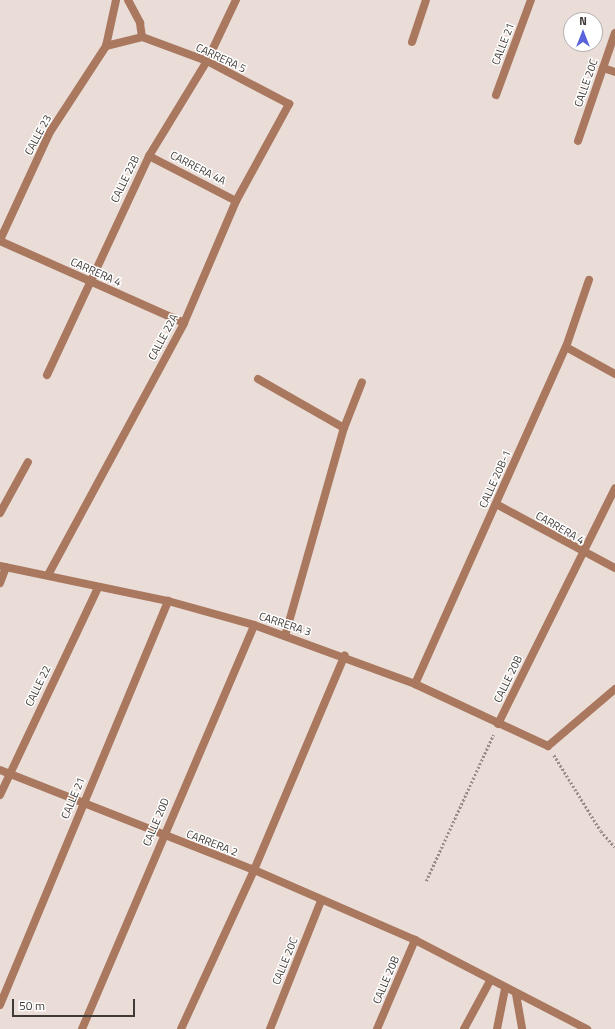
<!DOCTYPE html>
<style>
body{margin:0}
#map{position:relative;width:615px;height:1029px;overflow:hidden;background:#eaddd7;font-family:"Titillium Web",sans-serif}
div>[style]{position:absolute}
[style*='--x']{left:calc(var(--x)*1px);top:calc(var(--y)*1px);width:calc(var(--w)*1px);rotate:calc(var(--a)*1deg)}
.path>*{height:2.5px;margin-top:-1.25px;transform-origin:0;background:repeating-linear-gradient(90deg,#978e89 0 2px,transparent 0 4px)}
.street>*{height:8px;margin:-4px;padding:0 4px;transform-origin:4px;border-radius:4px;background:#a9785f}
span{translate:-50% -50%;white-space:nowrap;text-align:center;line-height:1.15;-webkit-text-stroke:3px #fff;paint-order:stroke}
.street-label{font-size:11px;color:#3f3a37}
.north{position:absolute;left:563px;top:12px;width:40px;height:40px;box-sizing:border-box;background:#fff;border:1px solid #b2b0af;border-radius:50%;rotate:0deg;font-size:11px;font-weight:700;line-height:16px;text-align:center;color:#3f3a37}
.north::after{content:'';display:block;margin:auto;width:14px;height:18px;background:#5a63db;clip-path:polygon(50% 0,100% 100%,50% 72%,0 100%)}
.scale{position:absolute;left:12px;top:999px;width:123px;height:18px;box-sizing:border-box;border:2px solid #3f3a37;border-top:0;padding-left:5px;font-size:12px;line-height:14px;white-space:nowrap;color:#3f3a37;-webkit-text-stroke:3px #fff;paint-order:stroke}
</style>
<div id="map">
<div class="path">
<div style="--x:554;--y:755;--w:89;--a:58.3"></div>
<div style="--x:601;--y:831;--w:21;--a:49"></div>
<div style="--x:426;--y:881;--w:161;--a:-65.3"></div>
</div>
<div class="street">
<div style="--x:128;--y:0;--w:26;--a:62"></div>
<div style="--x:140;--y:23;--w:14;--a:82"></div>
<div style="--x:412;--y:42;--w:44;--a:-71.6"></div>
<div style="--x:106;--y:46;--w:37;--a:-14"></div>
<div style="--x:603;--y:68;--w:13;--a:18"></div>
<div style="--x:496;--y:95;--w:101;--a:-69.8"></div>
<div style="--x:578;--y:141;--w:114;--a:-71.1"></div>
<div style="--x:149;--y:156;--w:98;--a:27.3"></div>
<div style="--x:0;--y:240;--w:119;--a:-65.2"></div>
<div style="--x:50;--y:132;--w:103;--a:-56.9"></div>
<div style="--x:106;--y:46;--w:47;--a:-77.7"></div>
<div style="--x:0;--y:241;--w:201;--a:24"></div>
<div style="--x:566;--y:347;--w:56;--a:28.9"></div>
<div style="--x:47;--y:375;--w:242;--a:-65"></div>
<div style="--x:149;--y:156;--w:111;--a:-58.6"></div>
<div style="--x:207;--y:61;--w:68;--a:-64.6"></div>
<div style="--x:258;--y:379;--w:99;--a:29.7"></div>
<div style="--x:496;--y:504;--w:135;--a:28.3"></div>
<div style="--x:0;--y:513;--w:58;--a:-61.2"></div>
<div style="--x:0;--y:566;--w:172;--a:11.8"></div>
<div style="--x:168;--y:601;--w:89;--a:15.6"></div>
<div style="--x:254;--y:625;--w:171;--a:20.1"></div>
<div style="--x:415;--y:684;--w:147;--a:25"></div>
<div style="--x:548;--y:746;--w:88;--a:-40.4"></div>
<div style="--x:48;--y:575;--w:286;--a:-61.6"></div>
<div style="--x:184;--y:323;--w:133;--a:-66.9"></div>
<div style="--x:236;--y:201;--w:111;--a:-61.3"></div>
<div style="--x:289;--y:104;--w:93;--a:-152.3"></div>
<div style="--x:207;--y:61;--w:69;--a:-159.7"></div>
<div style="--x:0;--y:583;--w:17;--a:-69"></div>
<div style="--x:285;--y:636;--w:216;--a:-74.2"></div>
<div style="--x:344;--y:428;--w:49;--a:-68.6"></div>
<div style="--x:415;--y:684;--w:369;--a:-65.9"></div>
<div style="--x:566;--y:347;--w:71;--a:-71.1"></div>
<div style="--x:498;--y:724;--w:263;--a:-63.6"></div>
<div style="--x:0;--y:770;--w:273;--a:21.5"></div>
<div style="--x:254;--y:870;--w:176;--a:23.5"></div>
<div style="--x:415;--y:940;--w:194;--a:27.4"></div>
<div style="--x:0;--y:795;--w:229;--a:-64.7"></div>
<div style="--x:516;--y:994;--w:36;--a:80"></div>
<div style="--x:0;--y:1005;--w:438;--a:-67.4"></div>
<div style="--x:82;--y:1029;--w:439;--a:-66.9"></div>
<div style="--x:181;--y:1029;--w:175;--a:-65.3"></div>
<div style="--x:254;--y:870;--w:233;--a:-67.1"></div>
<div style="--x:270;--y:1029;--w:138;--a:-68.3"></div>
<div style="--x:377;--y:1029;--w:97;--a:-66.9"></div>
<div style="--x:464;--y:1029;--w:55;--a:-61.6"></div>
<div style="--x:497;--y:1029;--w:41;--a:-78.7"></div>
</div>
<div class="street-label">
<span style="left:503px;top:44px;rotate:-69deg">CALLE 21</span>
<span style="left:221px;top:58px;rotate:25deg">CARRERA 5</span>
<span style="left:586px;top:83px;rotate:-71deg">CALLE 20C</span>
<span style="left:38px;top:135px;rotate:-62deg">CALLE 23</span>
<span style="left:198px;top:168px;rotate:27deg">CARRERA 4A</span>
<span style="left:125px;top:179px;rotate:-64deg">CALLE 22B</span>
<span style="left:96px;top:272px;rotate:24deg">CARRERA 4</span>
<span style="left:163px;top:337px;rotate:-62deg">CALLE 22A</span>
<span style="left:495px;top:479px;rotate:-66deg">CALLE 20B-1</span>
<span style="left:560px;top:528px;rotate:30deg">CARRERA 4</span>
<span style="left:285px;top:624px;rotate:18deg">CARRERA 3</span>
<span style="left:508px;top:679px;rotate:-64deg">CALLE 20B</span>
<span style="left:38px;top:686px;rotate:-64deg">CALLE 22</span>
<span style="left:73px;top:798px;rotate:-67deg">CALLE 21</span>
<span style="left:156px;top:822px;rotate:-67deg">CALLE 20D</span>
<span style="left:212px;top:843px;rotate:21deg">CARRERA 2</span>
<span style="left:285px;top:961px;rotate:-68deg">CALLE 20C</span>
<span style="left:386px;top:980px;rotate:-67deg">CALLE 20B</span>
</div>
<div class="north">N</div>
<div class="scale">50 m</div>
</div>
